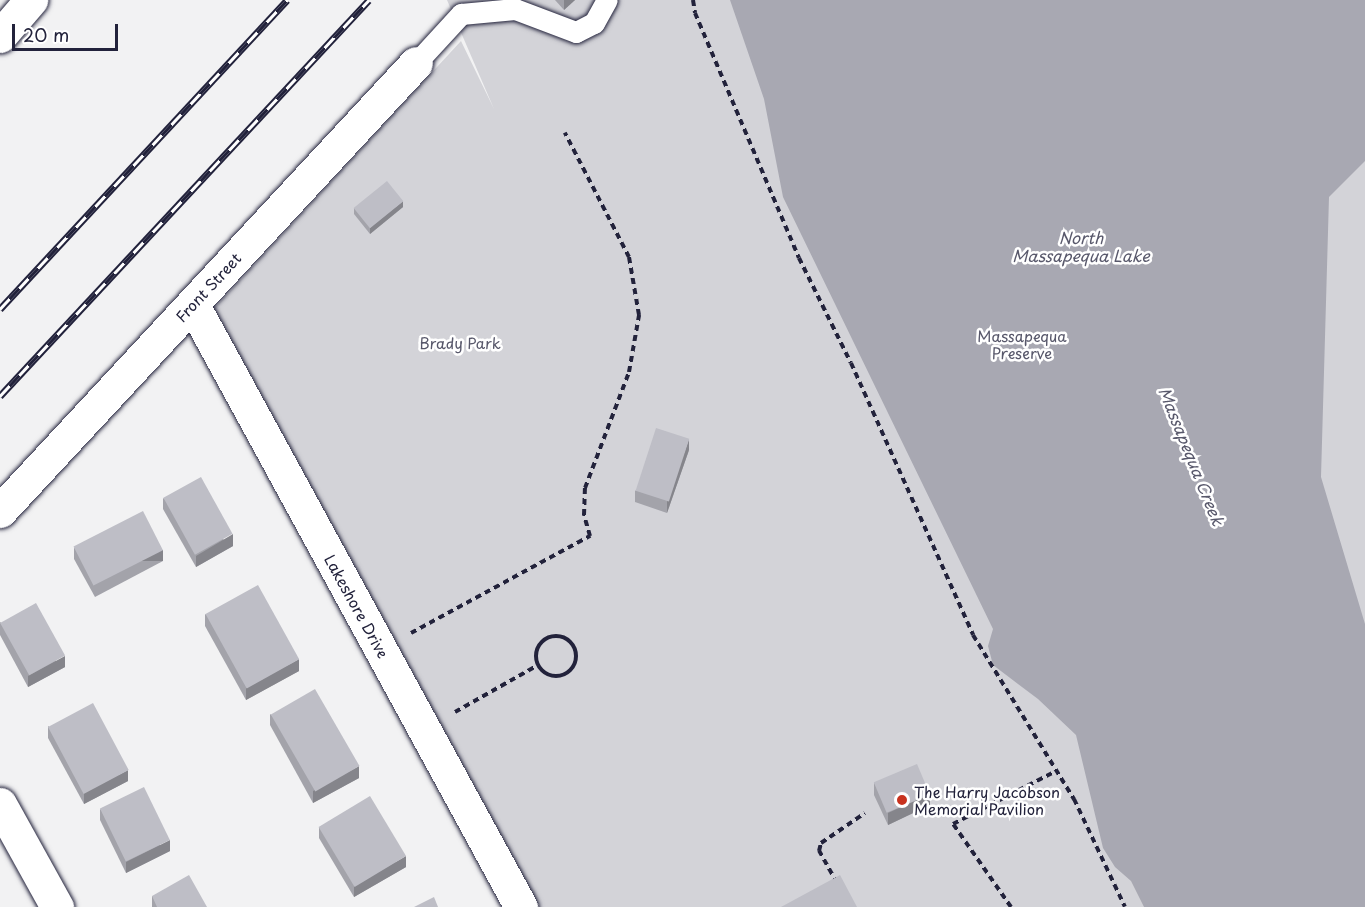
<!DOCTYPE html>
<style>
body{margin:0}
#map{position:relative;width:1365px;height:907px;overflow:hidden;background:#f2f2f3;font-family:"Playpen Sans",sans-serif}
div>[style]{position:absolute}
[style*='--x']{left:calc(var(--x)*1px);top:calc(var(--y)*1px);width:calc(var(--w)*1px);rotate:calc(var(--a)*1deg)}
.green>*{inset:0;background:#d3d3d8}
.water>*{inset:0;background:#a8a8b2}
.path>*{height:4px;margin-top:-2px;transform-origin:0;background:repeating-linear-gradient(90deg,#22223b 0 6px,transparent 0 10.5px)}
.path>.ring{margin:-2px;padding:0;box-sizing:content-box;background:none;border:4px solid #22223b;border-radius:50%}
.roads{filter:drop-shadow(0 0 2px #22223b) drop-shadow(0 0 2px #22223b)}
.lane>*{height:21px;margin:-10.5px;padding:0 10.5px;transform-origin:10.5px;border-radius:10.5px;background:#fff}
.street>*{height:33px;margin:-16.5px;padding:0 16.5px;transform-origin:16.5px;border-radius:16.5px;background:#fff}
.highway>*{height:33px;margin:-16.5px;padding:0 16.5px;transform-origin:16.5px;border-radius:16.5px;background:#fff}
.rail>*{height:7px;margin-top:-3.5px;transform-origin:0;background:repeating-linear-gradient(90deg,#fff 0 14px,#22223b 0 28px);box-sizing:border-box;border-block:2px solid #22223b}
.wall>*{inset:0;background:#a3a3aa}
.shaded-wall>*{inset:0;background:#85858b;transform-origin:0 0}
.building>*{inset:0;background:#bebec6;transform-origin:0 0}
.dots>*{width:16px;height:16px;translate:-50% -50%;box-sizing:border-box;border:3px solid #fff;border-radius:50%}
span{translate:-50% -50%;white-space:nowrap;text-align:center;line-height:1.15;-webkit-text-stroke:5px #fff;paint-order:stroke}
.street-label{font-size:15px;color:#22223b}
.park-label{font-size:15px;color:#57576a}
.poi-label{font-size:15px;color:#22223b}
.left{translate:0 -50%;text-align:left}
.water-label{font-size:16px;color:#58586b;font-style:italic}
.scale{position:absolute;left:12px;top:24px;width:106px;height:27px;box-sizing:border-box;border:3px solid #22223b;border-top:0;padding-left:8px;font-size:18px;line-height:21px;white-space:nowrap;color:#22223b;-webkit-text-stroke:4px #fff;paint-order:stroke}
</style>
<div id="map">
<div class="green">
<div style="clip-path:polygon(447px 0,1365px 0,1365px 907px,537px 907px,212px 311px,461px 41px,494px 109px)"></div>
</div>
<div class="water">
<div style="clip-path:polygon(730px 0,1365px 0,1365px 161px,1329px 197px,1321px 477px,1365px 624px,1365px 907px,1144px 907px,1131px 881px,1115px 867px,1103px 848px,1076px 735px,1038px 699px,993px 665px,988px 646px,993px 629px,783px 197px,764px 99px)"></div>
</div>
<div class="path">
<div style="--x:693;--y:0;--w:13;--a:81"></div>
<div style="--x:695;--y:13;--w:266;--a:67"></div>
<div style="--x:799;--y:258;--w:117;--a:63.7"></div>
<div style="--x:851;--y:363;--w:298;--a:65.8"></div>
<div style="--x:973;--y:635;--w:193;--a:58.4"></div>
<div style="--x:1074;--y:799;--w:119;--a:64.7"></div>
<div style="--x:411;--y:633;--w:204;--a:-28.5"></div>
<div style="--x:590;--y:536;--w:22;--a:-106"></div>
<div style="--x:584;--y:515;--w:27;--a:-88"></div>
<div style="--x:585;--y:488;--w:124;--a:-69.2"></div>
<div style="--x:629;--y:372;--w:58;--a:-80"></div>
<div style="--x:639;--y:315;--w:59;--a:-99.8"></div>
<div style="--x:629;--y:257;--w:140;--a:-117.3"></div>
<div class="ring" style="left:536px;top:636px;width:36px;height:36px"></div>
<div style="--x:455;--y:712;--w:95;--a:-29.5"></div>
<div style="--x:837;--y:883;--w:37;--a:-119"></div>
<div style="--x:819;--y:851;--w:8;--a:-76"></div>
<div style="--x:821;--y:843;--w:53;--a:-34.3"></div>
<div style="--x:1011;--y:907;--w:101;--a:-124.9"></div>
<div style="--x:953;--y:824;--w:116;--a:-27.2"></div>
</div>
<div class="roads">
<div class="lane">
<div style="--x:416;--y:63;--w:67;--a:-47.4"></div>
<div style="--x:461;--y:14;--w:54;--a:-5.3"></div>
<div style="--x:515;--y:9;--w:65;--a:20.7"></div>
<div style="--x:576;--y:32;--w:20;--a:-27"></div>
<div style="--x:594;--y:23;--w:26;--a:-61"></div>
</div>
<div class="street">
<div style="--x:193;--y:305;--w:686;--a:61.42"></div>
<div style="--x:0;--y:511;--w:611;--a:-47.12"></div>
<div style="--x:0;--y:804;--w:118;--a:61"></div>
</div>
<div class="highway">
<div style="--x:0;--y:36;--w:48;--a:-49.3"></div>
</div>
</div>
<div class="rail">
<div style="--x:0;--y:309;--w:422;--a:-47.1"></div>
<div style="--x:0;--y:396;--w:541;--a:-47.02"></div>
</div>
<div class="wall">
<div style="clip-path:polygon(555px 0,575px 0,564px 10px)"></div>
<div style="clip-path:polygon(403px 207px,370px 234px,354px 214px,354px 208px)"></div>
<div style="clip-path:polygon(689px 450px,667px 513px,635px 502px,635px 491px)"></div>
<div style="clip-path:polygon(163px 498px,233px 546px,196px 567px,163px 509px)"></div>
<div style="clip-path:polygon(74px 548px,163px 561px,95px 597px,74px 559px)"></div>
<div style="clip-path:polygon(205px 614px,299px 671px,246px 700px,205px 626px)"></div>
<div style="clip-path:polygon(0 622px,65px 667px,28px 687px,0 635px)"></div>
<div style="clip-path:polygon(270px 714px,359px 778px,313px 803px,270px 725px)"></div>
<div style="clip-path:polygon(48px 726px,128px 781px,84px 804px,48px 738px)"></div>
<div style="clip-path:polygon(874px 783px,930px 805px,888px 825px,874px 795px)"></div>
<div style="clip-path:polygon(100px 809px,170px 851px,126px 873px,100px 820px)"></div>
<div style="clip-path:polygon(319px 827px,406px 867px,354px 897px,319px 838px)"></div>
<div style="clip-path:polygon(152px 896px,207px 907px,152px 907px)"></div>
</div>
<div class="shaded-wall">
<div style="clip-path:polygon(564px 0,575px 0,564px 10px)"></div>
<div style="clip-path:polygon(403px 201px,403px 207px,370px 234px,370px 228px)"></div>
<div style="clip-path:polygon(689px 439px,689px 450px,667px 513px,667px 502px)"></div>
<div style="clip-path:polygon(233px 534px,233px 546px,196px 567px,196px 556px)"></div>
<div style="left:163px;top:550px;width:11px;height:77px;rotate:90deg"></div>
<div style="clip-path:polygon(65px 656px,65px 667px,28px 687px,28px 676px)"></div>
<div style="clip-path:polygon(299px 659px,299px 671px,246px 700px,246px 688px)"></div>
<div style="clip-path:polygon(359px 766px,359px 778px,313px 803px,313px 791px)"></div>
<div style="clip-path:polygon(128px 770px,128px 781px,84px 804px,84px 793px)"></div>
<div style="clip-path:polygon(930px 794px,930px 805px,888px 825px,888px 813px)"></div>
<div style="clip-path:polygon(170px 840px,170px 851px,126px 873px,126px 862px)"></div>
<div style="clip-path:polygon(406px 856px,406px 867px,354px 897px,354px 886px)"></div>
</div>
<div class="building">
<div style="left:387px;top:181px;width:26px;height:43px;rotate:51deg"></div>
<div style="left:656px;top:428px;width:35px;height:66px;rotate:18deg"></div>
<div style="left:201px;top:477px;width:65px;height:43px;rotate:61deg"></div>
<div style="left:143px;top:511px;width:44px;height:78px;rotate:63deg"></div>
<div style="left:258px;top:585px;width:85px;height:60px;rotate:61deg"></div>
<div style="left:36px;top:603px;width:60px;height:41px;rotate:61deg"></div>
<div style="left:315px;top:689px;width:89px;height:51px;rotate:60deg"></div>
<div style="left:93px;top:703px;width:76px;height:51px;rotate:62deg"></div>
<div style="left:917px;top:764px;width:33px;height:47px;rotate:67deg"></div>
<div style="left:144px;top:787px;width:59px;height:49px;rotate:64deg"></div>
<div style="left:370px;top:796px;width:70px;height:60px;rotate:59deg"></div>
<div style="clip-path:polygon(189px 875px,207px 907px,157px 907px,152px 896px)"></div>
<div style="clip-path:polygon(840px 875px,857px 907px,781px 907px)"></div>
<div style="clip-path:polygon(434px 897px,438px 907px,414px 907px)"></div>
</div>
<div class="dots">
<div style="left:902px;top:800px;background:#c8321e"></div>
</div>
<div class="street-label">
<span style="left:208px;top:287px;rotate:-47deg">Front Street</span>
<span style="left:357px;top:606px;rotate:61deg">Lakeshore Drive</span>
</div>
<div class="park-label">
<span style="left:1022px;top:344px">Massapequa<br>Preserve</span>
<span style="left:460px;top:343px">Brady Park</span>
</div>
<div class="poi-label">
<span class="left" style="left:914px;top:800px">The Harry Jacobson<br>Memorial Pavilion</span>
</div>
<div class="water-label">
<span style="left:1081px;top:246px">North<br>Massapequa Lake</span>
<span style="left:1192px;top:456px;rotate:68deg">Massapequa Creek</span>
</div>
<div class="scale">20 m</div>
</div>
